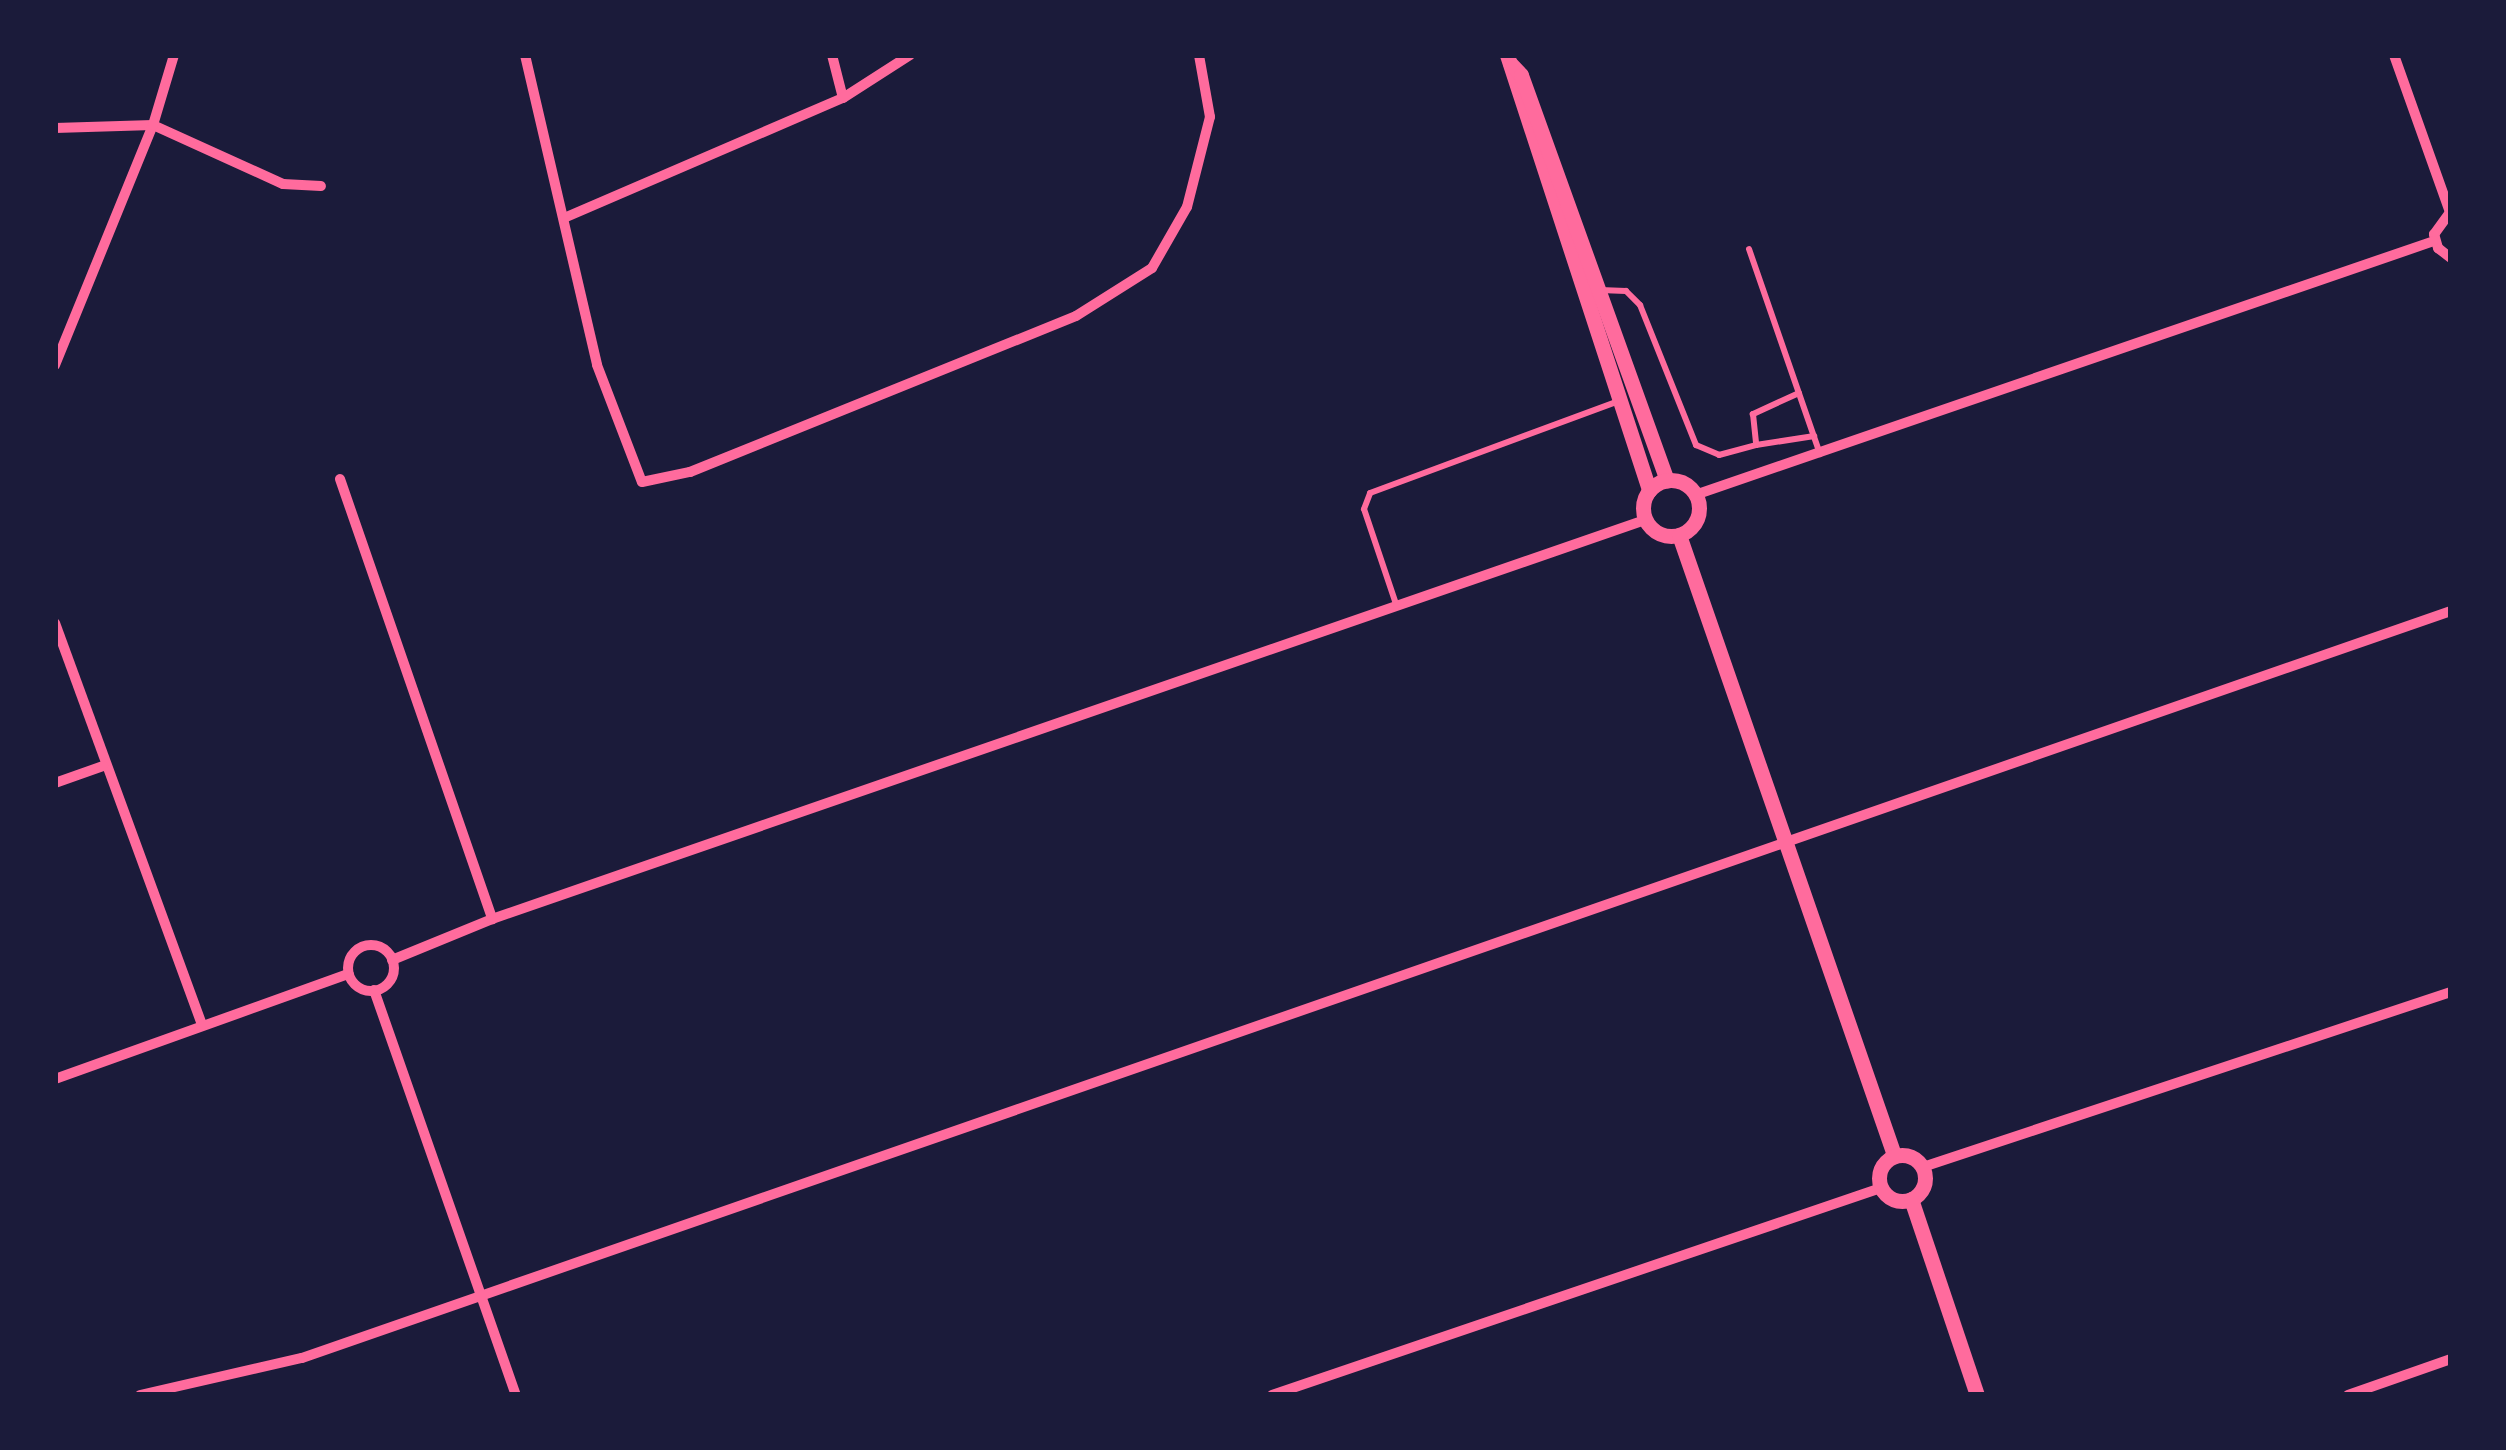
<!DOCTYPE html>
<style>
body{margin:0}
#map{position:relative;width:2506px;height:1450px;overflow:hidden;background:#1b1b3a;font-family:Manrope,sans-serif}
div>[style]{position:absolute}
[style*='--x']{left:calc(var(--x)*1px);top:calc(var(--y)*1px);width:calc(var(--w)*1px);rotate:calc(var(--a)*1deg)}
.service>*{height:6px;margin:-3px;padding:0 3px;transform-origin:3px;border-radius:3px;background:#ff6b9d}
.minor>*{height:10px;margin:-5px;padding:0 5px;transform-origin:5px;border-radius:5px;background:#ff6b9d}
.minor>.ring{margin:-5px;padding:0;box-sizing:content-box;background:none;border:10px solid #ff6b9d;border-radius:50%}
.tertiary>*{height:15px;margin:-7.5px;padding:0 7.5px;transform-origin:7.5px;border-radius:7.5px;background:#ff6b9d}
.tertiary>.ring{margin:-7.5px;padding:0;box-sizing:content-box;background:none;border:15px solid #ff6b9d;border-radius:50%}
span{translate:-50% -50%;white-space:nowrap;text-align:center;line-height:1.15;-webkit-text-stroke:10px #1b1b3a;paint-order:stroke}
.frame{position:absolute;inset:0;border:58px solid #1b1b3a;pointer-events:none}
</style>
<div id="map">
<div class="service">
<div style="--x:1749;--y:249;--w:217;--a:70.9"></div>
<div style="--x:1600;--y:290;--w:26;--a:2"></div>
<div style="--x:1626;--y:291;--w:20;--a:45"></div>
<div style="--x:1640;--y:305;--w:151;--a:68.2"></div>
<div style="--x:1696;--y:445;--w:25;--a:23"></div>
<div style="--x:1719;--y:455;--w:38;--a:-15"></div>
<div style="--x:1799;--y:393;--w:51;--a:155.5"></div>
<div style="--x:1753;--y:414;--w:31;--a:84"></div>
<div style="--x:1756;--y:445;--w:59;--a:-8.8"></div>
<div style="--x:1396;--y:604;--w:100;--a:-108.6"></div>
<div style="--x:1364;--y:509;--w:17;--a:-69"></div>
<div style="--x:1370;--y:493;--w:265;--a:-20.3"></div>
</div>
<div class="minor">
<div style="--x:525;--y:55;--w:318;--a:76.9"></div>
<div style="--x:597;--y:365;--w:125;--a:69"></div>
<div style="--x:642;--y:482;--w:49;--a:-11.8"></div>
<div style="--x:690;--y:472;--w:416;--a:-22"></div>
<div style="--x:1076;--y:316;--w:90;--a:-32.3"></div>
<div style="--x:1152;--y:268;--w:70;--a:-60.2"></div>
<div style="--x:1187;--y:207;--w:93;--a:-75.7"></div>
<div style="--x:1210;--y:117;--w:63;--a:-100.1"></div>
<div style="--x:832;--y:55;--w:44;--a:75.7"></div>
<div style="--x:2394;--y:55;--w:167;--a:70.4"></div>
<div style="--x:55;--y:128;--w:98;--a:-1.8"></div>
<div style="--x:153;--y:125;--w:143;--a:24.4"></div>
<div style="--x:283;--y:184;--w:38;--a:3"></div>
<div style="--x:2451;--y:211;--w:29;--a:126"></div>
<div style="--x:2434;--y:234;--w:15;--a:74"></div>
<div style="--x:2438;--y:248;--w:16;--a:38"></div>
<div style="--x:564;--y:218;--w:304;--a:-23.3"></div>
<div style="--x:843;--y:98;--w:80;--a:-32.7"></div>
<div style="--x:55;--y:365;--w:259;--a:-67.8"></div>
<div style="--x:153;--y:125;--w:73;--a:-73.3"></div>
<div style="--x:340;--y:479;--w:466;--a:70.9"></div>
<div style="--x:1695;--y:495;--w:781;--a:-18.97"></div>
<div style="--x:55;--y:623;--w:428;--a:69.9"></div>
<div style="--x:55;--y:783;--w:51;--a:-19.5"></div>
<div class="ring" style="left:348px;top:945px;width:36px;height:36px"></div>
<div style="--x:392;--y:960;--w:108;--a:-22.3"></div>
<div style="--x:492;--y:919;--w:1220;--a:-19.09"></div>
<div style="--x:374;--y:990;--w:429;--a:70.7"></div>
<div style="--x:55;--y:1079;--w:312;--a:-19.7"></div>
<div style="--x:1923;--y:1167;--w:556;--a:-18.34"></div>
<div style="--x:140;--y:1395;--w:166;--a:-12.9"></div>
<div style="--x:302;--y:1358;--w:2275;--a:-19.17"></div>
<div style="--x:1272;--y:1395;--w:643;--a:-18.77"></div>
<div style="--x:2348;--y:1395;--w:109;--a:-19.3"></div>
</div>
<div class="tertiary">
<div style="--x:1507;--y:55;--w:458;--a:71.9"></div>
<div style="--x:1510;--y:63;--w:16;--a:47"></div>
<div style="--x:1521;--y:75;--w:431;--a:70.2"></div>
<div class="ring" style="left:1643px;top:480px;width:41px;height:41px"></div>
<div style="--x:1679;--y:535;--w:656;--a:70.87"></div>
<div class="ring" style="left:1879px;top:1155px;width:31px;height:31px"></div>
<div style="--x:1911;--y:1199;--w:207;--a:71.4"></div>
</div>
<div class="frame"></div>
</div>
